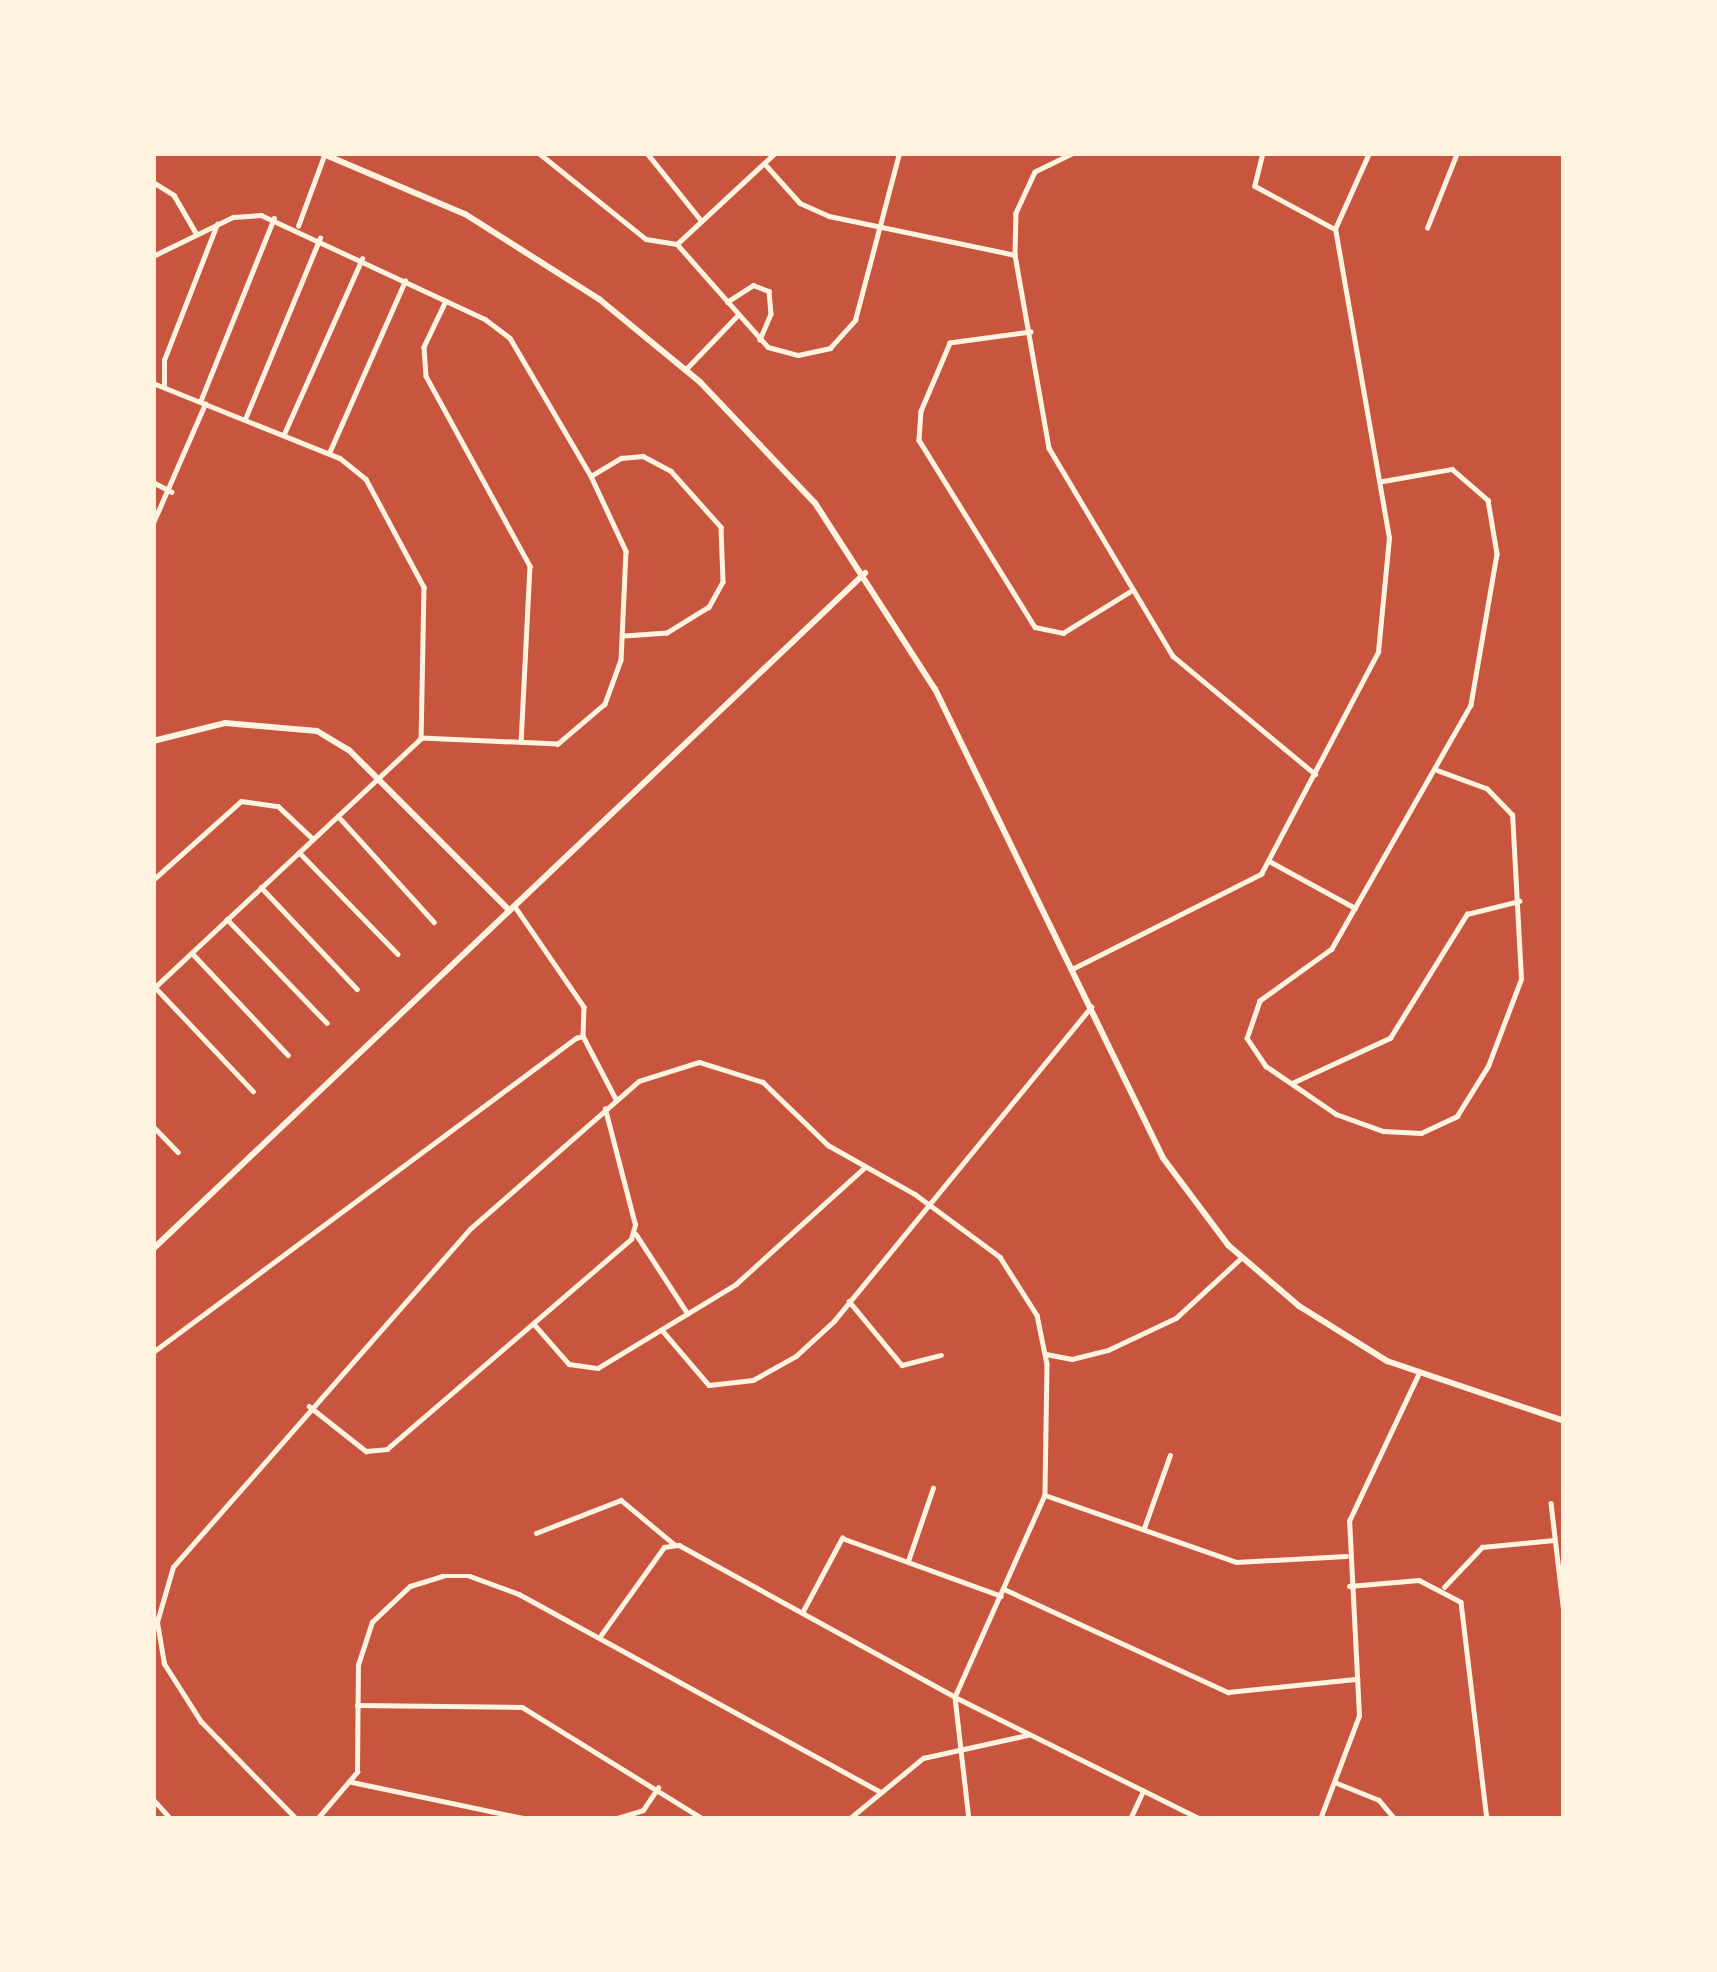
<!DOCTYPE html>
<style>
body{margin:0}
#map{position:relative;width:1717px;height:1972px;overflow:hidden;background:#c8553d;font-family:"Open Sans",sans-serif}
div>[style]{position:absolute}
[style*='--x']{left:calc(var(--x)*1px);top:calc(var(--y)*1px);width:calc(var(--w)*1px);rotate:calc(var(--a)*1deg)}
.minor>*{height:4.5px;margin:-2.25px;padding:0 2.25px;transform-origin:2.25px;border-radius:2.25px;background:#fff3e0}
.tertiary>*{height:6px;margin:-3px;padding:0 3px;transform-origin:3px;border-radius:3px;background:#fff3e0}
span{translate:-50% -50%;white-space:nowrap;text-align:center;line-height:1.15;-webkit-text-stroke:9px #fff3e0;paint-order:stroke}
.frame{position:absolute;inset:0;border:156px solid #fff3e0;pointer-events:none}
</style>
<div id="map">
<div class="minor">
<div style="--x:539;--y:153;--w:137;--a:38.8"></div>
<div style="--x:646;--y:239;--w:31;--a:9"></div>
<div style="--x:647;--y:153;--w:85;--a:51.2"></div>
<div style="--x:1074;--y:153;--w:43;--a:154"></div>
<div style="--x:1035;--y:172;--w:45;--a:114.9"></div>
<div style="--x:1016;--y:213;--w:42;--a:91.4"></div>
<div style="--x:1015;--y:255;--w:196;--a:80"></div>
<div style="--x:1049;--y:448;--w:242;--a:59.2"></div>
<div style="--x:1173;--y:656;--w:185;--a:39.7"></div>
<div style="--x:1263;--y:153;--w:34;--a:104"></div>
<div style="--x:1255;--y:186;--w:91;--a:28.3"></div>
<div style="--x:765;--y:164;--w:52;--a:48.1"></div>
<div style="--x:800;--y:203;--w:32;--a:24"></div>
<div style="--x:829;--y:216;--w:190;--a:11.8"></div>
<div style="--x:153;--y:182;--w:25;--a:32"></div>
<div style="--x:174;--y:195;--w:44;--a:59.9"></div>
<div style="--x:298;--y:226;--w:78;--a:-69.7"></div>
<div style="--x:1427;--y:228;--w:81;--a:-68.2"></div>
<div style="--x:677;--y:244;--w:137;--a:48.5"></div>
<div style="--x:768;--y:347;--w:31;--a:15"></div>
<div style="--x:798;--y:355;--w:33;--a:-12"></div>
<div style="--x:830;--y:348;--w:38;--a:-48"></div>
<div style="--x:855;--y:320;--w:173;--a:-75.2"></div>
<div style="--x:677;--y:244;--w:134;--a:-42.9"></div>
<div style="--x:153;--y:256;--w:89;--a:-26"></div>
<div style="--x:233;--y:217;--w:28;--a:-4"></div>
<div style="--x:261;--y:215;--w:247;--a:24.9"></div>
<div style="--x:485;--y:319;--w:31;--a:37"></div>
<div style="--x:510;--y:338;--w:160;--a:59.6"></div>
<div style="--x:591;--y:476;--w:83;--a:65"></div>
<div style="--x:626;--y:551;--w:109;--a:92.6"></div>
<div style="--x:621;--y:660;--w:47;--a:110"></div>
<div style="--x:605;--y:704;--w:62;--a:139.6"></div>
<div style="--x:558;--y:744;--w:137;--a:-177.5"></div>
<div style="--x:446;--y:301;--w:51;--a:115.6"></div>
<div style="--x:424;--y:347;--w:29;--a:86"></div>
<div style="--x:426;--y:376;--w:217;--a:61.3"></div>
<div style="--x:530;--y:566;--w:176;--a:92.9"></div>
<div style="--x:727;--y:302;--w:31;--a:-33"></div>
<div style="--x:753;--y:285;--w:17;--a:21"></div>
<div style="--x:769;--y:291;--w:23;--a:85"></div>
<div style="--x:771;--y:314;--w:28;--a:113"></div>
<div style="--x:1031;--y:332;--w:82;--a:172.3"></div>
<div style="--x:950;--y:343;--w:74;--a:113.1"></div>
<div style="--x:921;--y:411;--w:29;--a:94"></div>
<div style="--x:919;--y:440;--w:220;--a:58.2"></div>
<div style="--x:1035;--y:627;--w:29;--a:12"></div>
<div style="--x:1063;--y:633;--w:78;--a:-31.8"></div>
<div style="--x:685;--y:370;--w:76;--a:-46.1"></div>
<div style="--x:153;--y:383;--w:201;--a:21.9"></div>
<div style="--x:340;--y:458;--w:33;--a:39"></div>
<div style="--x:366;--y:479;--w:123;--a:61.8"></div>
<div style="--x:424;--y:587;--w:151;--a:91.1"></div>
<div style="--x:164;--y:387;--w:27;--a:-90"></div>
<div style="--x:164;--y:360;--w:146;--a:-68.7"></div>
<div style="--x:200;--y:402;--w:198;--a:-68.1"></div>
<div style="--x:245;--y:419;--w:196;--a:-67.5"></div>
<div style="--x:284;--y:434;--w:192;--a:-66"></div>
<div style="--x:330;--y:451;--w:186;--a:-66.2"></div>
<div style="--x:591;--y:476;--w:35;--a:-31"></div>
<div style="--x:621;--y:458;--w:22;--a:-5"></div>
<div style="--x:643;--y:456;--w:32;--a:28"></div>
<div style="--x:671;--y:471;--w:75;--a:48.2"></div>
<div style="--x:721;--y:527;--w:55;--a:87.9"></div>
<div style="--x:723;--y:582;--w:29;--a:119"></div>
<div style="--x:709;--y:607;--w:49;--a:148.2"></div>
<div style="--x:667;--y:633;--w:42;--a:175.9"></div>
<div style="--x:1383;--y:481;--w:70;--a:-9.9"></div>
<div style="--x:1452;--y:469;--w:48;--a:40.7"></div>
<div style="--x:1488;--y:500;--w:55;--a:80.5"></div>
<div style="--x:1497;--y:554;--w:153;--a:99.8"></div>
<div style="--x:1471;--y:705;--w:281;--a:119.7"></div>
<div style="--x:1332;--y:949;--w:89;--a:144.2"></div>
<div style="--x:1260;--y:1001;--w:39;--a:109"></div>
<div style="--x:1247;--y:1038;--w:34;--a:56"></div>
<div style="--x:1266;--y:1066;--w:85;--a:34.4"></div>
<div style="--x:1336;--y:1114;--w:50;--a:19.9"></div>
<div style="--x:1383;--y:1131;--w:38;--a:3"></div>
<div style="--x:1421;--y:1133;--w:40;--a:-25"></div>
<div style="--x:1457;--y:1116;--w:59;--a:-58.2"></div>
<div style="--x:1488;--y:1066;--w:93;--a:-69.2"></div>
<div style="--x:1521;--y:979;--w:164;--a:-93.1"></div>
<div style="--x:1512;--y:815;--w:36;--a:-134"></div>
<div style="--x:1487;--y:789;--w:52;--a:-159.8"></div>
<div style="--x:153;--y:482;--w:21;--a:28"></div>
<div style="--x:153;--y:523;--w:130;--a:-66.4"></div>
<div style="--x:338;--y:816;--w:143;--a:47.8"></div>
<div style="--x:299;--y:852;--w:142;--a:45.9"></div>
<div style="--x:1271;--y:862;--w:96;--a:28.7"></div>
<div style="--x:153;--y:880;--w:118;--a:-41.9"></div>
<div style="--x:241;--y:801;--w:37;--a:8"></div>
<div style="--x:278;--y:806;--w:48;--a:43.3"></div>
<div style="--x:261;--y:887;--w:140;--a:46.7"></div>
<div style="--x:516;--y:908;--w:120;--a:55.5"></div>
<div style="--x:584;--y:1007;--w:29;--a:92"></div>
<div style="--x:227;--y:919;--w:144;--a:46.1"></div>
<div style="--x:192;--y:953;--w:140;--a:46.7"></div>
<div style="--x:1072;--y:969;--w:212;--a:-26.7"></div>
<div style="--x:1261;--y:874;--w:251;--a:-62.2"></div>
<div style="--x:1378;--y:652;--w:115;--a:-84.5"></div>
<div style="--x:1389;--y:538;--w:314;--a:-99.9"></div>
<div style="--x:1335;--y:229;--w:83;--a:-65.9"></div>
<div style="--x:155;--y:987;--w:143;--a:46.7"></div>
<div style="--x:153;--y:989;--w:367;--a:-43.1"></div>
<div style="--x:1292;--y:1083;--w:108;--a:-24.7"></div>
<div style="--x:1390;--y:1038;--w:146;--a:-58.2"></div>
<div style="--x:1467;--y:914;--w:54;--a:-14"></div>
<div style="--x:153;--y:1126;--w:36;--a:46"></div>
<div style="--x:636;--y:1234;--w:95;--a:57"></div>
<div style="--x:849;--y:1301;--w:83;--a:50.4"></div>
<div style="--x:902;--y:1365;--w:40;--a:-14.4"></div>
<div style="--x:534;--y:1324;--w:53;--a:48.8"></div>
<div style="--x:569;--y:1364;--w:29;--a:8"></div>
<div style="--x:598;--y:1368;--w:162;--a:-31.3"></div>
<div style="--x:736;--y:1284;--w:173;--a:-42.2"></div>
<div style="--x:662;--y:1330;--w:72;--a:49.5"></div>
<div style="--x:709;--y:1385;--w:44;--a:-6.5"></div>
<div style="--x:753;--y:1380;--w:49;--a:-29.2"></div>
<div style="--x:796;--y:1356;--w:52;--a:-42.6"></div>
<div style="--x:834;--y:1321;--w:406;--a:-50.7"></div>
<div style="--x:153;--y:1352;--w:527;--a:-36.59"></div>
<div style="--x:576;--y:1038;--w:7;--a:-16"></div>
<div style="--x:583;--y:1036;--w:71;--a:62.4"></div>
<div style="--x:1046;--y:1354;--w:26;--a:11"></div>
<div style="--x:1072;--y:1359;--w:37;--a:-14"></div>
<div style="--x:1108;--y:1350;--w:75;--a:-25.2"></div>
<div style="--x:1176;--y:1318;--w:88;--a:-42.7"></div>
<div style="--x:309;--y:1406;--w:73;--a:38.3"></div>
<div style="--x:366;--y:1451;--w:21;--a:-5"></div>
<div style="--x:387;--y:1449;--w:322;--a:-40.7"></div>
<div style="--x:631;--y:1239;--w:15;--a:-74"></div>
<div style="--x:635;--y:1225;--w:120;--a:-104.5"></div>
<div style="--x:1045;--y:1495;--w:202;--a:19.3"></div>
<div style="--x:1236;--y:1562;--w:110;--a:-3.1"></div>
<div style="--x:1551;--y:1503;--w:112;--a:83.3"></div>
<div style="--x:1144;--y:1528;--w:77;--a:-70.4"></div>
<div style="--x:536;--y:1533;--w:91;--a:-21.2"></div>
<div style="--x:621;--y:1500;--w:69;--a:39.7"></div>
<div style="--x:908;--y:1561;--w:77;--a:-71.1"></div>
<div style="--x:1349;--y:1586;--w:70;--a:-4.9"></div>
<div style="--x:1419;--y:1580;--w:47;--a:27.6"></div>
<div style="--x:1461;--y:1602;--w:219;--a:83.2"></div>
<div style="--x:1444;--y:1587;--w:55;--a:-46.5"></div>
<div style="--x:1482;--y:1547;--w:72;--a:-5.6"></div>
<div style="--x:1004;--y:1589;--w:247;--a:24.7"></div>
<div style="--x:1228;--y:1692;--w:130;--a:-5.8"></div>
<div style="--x:803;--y:1611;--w:83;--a:-61.9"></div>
<div style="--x:842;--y:1538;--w:169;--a:20"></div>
<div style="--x:601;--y:1635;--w:108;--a:-54.4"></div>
<div style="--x:664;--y:1547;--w:15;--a:-8"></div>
<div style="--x:679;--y:1545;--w:315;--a:28.8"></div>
<div style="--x:955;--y:1697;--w:275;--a:26.4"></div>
<div style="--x:357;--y:1705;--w:165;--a:0.7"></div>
<div style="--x:522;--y:1707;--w:213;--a:31.7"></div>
<div style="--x:352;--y:1782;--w:179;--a:11.9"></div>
<div style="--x:1337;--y:1783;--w:45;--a:22"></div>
<div style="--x:1379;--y:1800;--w:25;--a:50"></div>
<div style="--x:153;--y:1799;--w:27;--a:48"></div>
<div style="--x:296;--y:1819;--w:136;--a:-134.4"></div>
<div style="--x:201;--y:1722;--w:69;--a:-122.5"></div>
<div style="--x:164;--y:1664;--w:43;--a:-99.5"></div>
<div style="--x:157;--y:1622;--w:57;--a:-73.8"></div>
<div style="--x:173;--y:1567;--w:451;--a:-48.7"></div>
<div style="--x:471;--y:1228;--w:223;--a:-41.2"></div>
<div style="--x:639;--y:1081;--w:63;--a:-17.6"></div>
<div style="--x:699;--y:1062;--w:67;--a:17.4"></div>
<div style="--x:763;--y:1082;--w:91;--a:44.1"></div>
<div style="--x:828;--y:1145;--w:100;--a:29.4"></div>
<div style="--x:915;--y:1194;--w:106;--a:36.5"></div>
<div style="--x:1000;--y:1257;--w:69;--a:57.5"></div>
<div style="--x:1037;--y:1315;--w:50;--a:78.5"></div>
<div style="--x:1047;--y:1364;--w:131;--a:90.9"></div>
<div style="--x:1045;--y:1495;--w:221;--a:114"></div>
<div style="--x:955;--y:1697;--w:123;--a:83.5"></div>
<div style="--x:317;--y:1819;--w:62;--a:-49.6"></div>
<div style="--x:357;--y:1772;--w:107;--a:-89.5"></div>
<div style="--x:358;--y:1665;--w:45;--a:-72"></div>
<div style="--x:372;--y:1622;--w:52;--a:-43.5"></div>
<div style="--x:410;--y:1586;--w:34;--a:-17"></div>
<div style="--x:442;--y:1576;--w:28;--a:0"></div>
<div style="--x:470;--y:1576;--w:52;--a:20.2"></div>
<div style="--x:519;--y:1594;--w:412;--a:28.7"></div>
<div style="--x:614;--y:1819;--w:30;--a:-17"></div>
<div style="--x:643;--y:1810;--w:27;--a:-56"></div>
<div style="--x:849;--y:1819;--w:96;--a:-39.5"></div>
<div style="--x:923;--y:1758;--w:107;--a:-12.4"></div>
<div style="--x:1130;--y:1819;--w:31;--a:-65"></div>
<div style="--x:1320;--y:1819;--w:110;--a:-69.3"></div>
<div style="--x:1359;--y:1716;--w:195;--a:-92.9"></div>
<div style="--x:1349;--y:1521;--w:161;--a:-64.7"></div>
</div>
<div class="tertiary">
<div style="--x:321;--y:153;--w:156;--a:23"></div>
<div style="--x:465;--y:214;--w:159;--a:32.4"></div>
<div style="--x:599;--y:299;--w:131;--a:39.4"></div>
<div style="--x:700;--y:382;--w:167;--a:46.5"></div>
<div style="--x:815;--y:503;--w:221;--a:57.2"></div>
<div style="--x:935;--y:689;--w:521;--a:64.07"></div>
<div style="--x:1163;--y:1158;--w:109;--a:53.2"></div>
<div style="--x:1228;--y:1245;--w:94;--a:40.7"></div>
<div style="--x:1299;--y:1306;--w:104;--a:32"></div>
<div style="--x:1387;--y:1361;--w:187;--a:18.7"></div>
<div style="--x:153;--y:741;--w:74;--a:-14"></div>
<div style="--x:225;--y:723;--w:92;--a:5"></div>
<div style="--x:317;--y:731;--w:37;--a:31"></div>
<div style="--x:349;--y:750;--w:225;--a:45"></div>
<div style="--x:153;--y:1249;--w:982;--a:-43.51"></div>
</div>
<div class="frame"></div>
</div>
